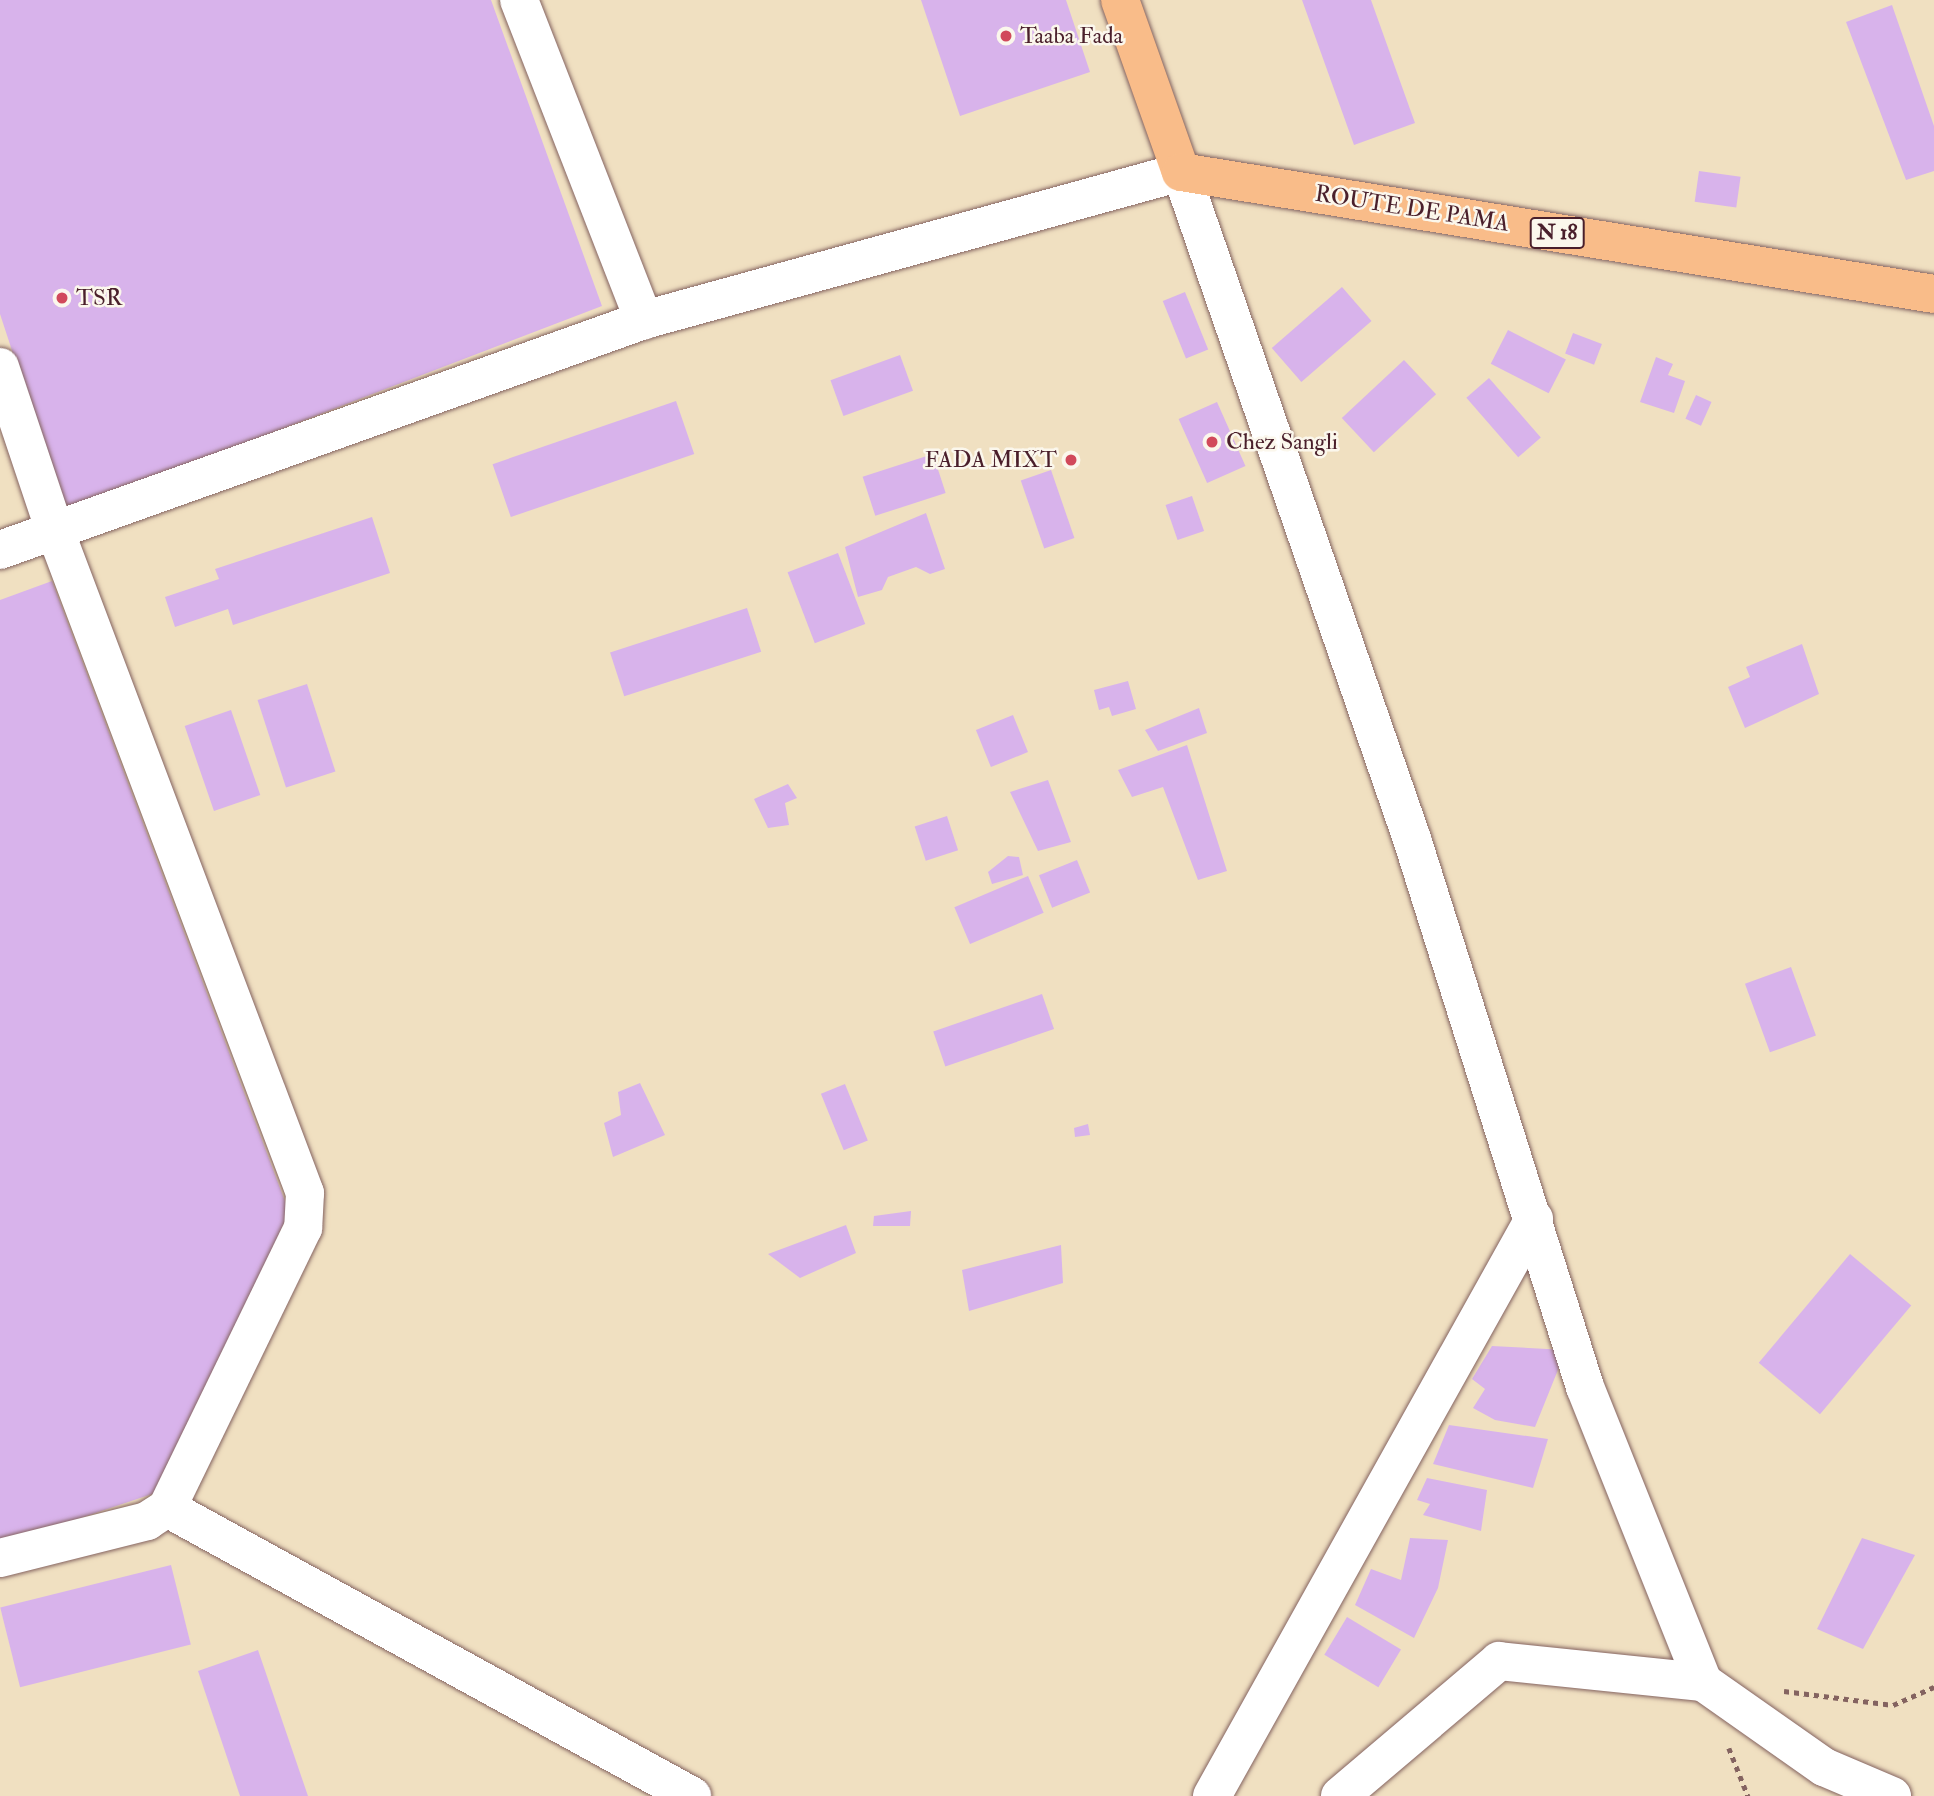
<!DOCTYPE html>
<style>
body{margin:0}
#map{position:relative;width:1934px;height:1796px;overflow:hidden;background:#f0e0c1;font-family:"IM FELL Double Pica",serif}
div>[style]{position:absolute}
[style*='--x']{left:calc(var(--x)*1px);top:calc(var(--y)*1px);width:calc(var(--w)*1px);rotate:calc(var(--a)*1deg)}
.building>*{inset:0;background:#d8b3eb;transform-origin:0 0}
.path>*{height:4.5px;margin-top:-2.25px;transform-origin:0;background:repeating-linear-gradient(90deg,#846360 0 5px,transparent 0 10px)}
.roads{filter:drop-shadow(0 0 2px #846360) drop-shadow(0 0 2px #846360)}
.minor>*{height:38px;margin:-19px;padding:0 19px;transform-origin:19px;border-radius:19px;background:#fff}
.highway>*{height:38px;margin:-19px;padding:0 19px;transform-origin:19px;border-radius:19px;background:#f9bc89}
.dots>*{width:19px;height:19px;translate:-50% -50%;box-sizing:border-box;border:4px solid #fbf7ec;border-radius:50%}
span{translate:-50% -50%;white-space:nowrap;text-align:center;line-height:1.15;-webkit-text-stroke:5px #fbf7ec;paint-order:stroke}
.shield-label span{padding:2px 5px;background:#fbf7ec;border:2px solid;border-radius:5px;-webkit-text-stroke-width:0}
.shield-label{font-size:21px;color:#4a1f2b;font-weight:700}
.poi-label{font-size:23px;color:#4a1f2b}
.left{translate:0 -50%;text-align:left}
.right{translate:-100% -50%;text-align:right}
.street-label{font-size:23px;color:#4a1f2b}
</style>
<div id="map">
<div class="building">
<div style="clip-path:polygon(0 0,491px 0,602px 306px,65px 512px,0 314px)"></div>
<div style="clip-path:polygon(921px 0,1066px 0,1090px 72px,960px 116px)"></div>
<div style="clip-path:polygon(1302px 0,1371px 0,1415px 123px,1354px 145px)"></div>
<div style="clip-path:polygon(1892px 5px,1934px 126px,1934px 171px,1906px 180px,1846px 22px)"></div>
<div style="left:1699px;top:171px;width:42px;height:31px;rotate:8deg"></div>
<div style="left:1342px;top:287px;width:45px;height:93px;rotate:49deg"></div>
<div style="left:1185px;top:292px;width:62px;height:24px;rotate:68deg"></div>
<div style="left:1508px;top:330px;width:65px;height:38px;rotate:27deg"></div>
<div style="left:1573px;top:333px;width:31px;height:22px;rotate:21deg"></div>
<div style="left:900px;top:355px;width:38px;height:74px;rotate:70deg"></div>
<div style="clip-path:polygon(1656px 357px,1673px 364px,1668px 375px,1685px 381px,1674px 413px,1640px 402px)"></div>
<div style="left:1404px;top:360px;width:47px;height:85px;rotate:47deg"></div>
<div style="left:1489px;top:378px;width:79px;height:30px;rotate:49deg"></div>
<div style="left:1696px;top:395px;width:17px;height:26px;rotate:24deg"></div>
<div style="left:676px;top:401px;width:56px;height:194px;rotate:71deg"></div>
<div style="left:1217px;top:402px;width:70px;height:42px;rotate:66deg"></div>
<div style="left:933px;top:454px;width:41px;height:74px;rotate:72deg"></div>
<div style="left:1051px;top:470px;width:72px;height:32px;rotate:71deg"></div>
<div style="left:1192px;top:496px;width:37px;height:28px;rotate:71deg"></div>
<div style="clip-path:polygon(926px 513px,945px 569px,930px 574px,916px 567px,888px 577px,882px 590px,858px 597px,845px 547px)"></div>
<div style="clip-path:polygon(372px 517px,390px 573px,233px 625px,228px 609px,175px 627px,165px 597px,219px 579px,215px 569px)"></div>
<div style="left:838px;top:553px;width:76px;height:54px;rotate:69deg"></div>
<div style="clip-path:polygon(52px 581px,289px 1212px,161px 1491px,0 1545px,0 600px)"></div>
<div style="left:747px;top:608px;width:46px;height:144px;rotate:72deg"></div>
<div style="clip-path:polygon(1802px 644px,1819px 694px,1745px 728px,1728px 687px,1750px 677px,1746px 667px)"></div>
<div style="clip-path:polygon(1128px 681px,1136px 709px,1112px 716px,1109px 707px,1099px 710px,1094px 690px)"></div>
<div style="left:307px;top:684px;width:92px;height:52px;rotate:72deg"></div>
<div style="clip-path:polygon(1199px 708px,1207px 733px,1158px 751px,1145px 730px)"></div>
<div style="left:231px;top:710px;width:90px;height:49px;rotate:71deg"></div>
<div style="left:1013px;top:715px;width:40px;height:40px;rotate:68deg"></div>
<div style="clip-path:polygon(1187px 745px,1227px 871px,1198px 880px,1163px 787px,1132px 797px,1118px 770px)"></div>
<div style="clip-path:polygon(1048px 780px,1071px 842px,1038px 851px,1010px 792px)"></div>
<div style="clip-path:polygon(788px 784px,797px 798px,785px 803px,789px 825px,768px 828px,754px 799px)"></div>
<div style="left:947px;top:816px;width:36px;height:34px;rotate:72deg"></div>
<div style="clip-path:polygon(1008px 856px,1019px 857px,1023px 875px,992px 884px,988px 872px)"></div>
<div style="left:1077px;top:860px;width:35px;height:41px;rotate:68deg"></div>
<div style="left:1028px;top:876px;width:40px;height:80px;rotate:67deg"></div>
<div style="left:1791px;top:967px;width:73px;height:49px;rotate:70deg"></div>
<div style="left:1042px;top:994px;width:37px;height:115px;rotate:71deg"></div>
<div style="clip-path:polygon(640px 1083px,665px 1135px,613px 1157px,604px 1123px,621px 1115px,618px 1092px)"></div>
<div style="left:845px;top:1084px;width:61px;height:26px;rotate:68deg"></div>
<div style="clip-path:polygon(1088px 1124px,1090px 1135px,1075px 1137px,1074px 1128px)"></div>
<div style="clip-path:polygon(911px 1211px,910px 1226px,873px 1226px,874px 1216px)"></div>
<div style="clip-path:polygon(846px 1225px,856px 1253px,800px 1278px,768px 1254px)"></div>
<div style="clip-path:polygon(1061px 1245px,1063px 1283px,969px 1311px,962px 1270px)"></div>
<div style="left:1850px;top:1254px;width:80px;height:142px;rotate:40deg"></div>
<div style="clip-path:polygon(1492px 1346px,1566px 1350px,1535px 1427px,1495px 1420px,1473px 1408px,1485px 1389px,1472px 1379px)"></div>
<div style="clip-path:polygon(1449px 1425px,1548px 1439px,1533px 1488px,1433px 1464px)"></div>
<div style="clip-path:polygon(1427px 1478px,1487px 1490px,1481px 1531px,1423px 1515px,1430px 1504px,1417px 1500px)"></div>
<div style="clip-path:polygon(1410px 1538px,1448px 1540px,1438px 1588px,1414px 1638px,1355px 1605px,1371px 1569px,1401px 1580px)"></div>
<div style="clip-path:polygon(1862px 1538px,1915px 1555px,1863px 1649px,1817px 1629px)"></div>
<div style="left:171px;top:1565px;width:82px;height:176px;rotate:76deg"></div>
<div style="left:1347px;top:1617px;width:63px;height:44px;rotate:31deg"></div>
<div style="clip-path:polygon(258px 1650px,308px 1796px,240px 1796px,198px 1671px)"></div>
</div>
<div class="path">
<div style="--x:1784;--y:1691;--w:110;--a:7.3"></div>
<div style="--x:1893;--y:1705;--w:45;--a:-23.7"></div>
<div style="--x:1729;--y:1748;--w:52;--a:68.4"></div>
</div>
<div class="roads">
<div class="minor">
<div style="--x:519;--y:0;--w:344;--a:68.7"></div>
<div style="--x:0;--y:367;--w:170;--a:71.5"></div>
<div style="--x:54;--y:528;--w:711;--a:69.32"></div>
<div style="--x:305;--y:1193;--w:35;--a:93"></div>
<div style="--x:303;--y:1228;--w:311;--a:115.9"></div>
<div style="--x:0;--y:550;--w:684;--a:-19.65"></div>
<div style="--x:644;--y:320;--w:557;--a:-15.41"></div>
<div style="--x:1181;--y:172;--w:706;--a:70.9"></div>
<div style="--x:1412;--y:839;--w:575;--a:72.48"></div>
<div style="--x:1585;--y:1387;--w:318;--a:68.2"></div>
<div style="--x:0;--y:1558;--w:152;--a:-14.1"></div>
<div style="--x:147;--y:1521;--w:24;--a:-33"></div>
<div style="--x:167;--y:1508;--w:599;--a:28.75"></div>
<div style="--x:1212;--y:1796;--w:661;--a:-60.84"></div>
<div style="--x:1340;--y:1796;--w:209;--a:-40.3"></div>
<div style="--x:1499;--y:1661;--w:205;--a:5.9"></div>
<div style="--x:1703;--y:1682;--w:148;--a:35.1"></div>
<div style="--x:1824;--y:1767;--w:74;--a:23.1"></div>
</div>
<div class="highway">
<div style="--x:1120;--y:0;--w:182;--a:70.5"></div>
<div style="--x:1181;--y:172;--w:763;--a:9.2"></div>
</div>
</div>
<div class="dots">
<div style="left:1006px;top:36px;background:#d1495b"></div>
<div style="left:62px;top:298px;background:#d1495b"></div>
<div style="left:1212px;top:442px;background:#d1495b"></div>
<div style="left:1071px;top:460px;background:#d1495b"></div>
</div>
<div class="shield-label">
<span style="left:1557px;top:233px">N 18</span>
</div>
<div class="poi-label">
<span class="left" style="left:1020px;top:36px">Taaba Fada</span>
<span class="left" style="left:76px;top:298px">TSR</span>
<span class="left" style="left:1226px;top:442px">Chez Sangli</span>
<span class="right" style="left:1057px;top:460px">FADA MIXT</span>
</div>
<div class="street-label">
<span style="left:1412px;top:209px;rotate:9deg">ROUTE DE PAMA</span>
</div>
</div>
